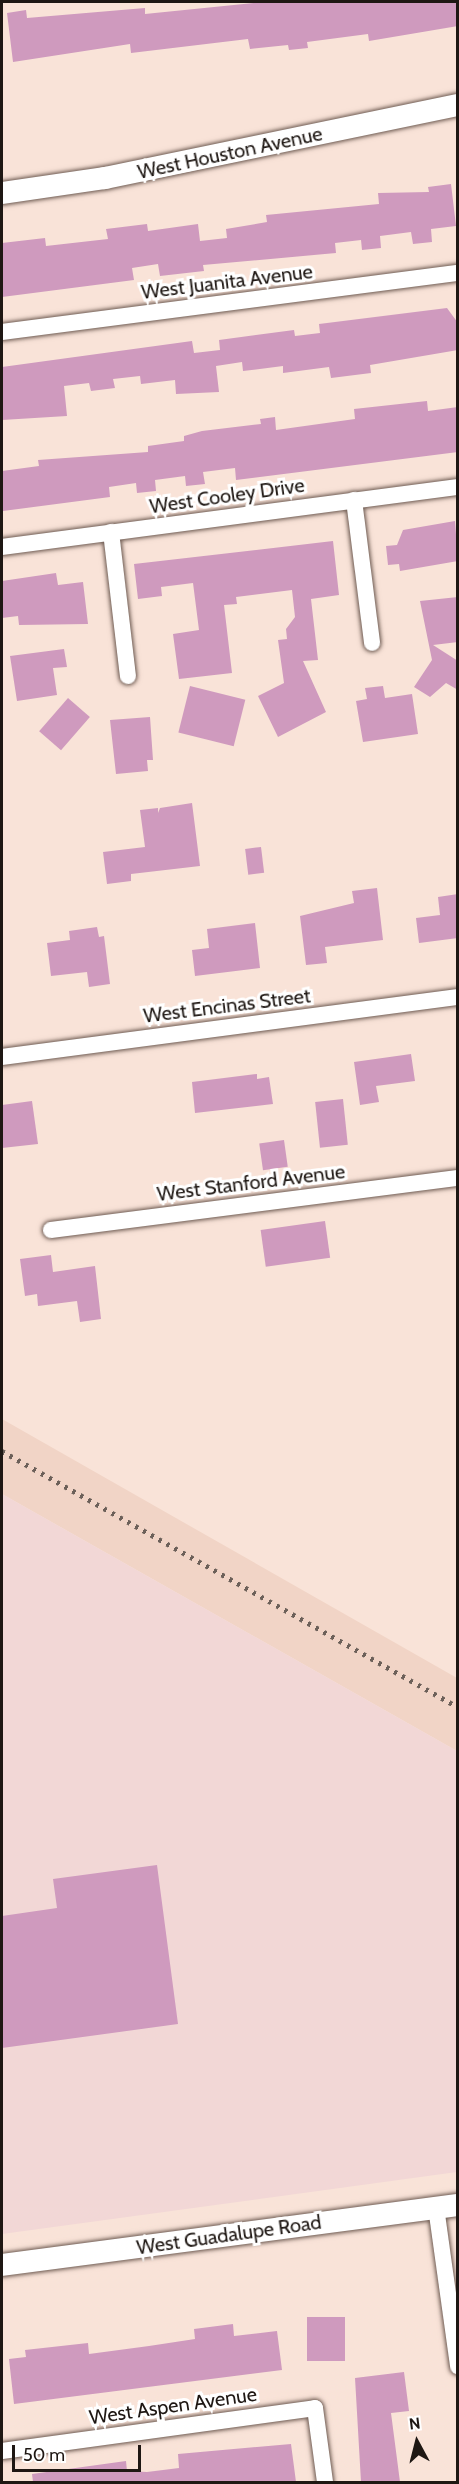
<!DOCTYPE html>
<style>
body{margin:0}
#map{position:relative;width:459px;height:2484px;overflow:hidden;background:#f9e3d8;font-family:Cabin,sans-serif}
div>[style]{position:absolute}
[style*='--x']{left:calc(var(--x)*1px);top:calc(var(--y)*1px);width:calc(var(--w)*1px);rotate:calc(var(--a)*1deg)}
.built>*{inset:0;background:#f1d4c6}
.industrial>*{inset:0;background:#f2d7d6}
.building>*{inset:0;background:#cf9abe;transform-origin:0 0}
.roads{filter:drop-shadow(0 0 2px #6f5c53) drop-shadow(0 0 2px #6f5c53)}
.street>*{height:16px;margin:-8px;padding:0 8px;transform-origin:8px;border-radius:8px;background:#fff}
.secondary>*{height:22px;margin:-11px;padding:0 11px;transform-origin:11px;border-radius:11px;background:#fff}
.rail>*{height:4.5px;margin-top:-2.25px;transform-origin:0;background:repeating-linear-gradient(90deg,#6c6059 0 3px,transparent 0 9px)}
span{translate:-50% -50%;white-space:nowrap;text-align:center;line-height:1.15;-webkit-text-stroke:6px #fff;paint-order:stroke}
.street-label{font-size:20px;color:#1e1713}
.frame{position:absolute;inset:0;border:3px solid #1e1713;pointer-events:none}
.north{position:absolute;left:387px;top:2412px;width:60px;height:60px;-webkit-text-stroke:4px #fff;paint-order:stroke;rotate:353deg;font-size:16px;font-weight:700;line-height:24px;text-align:center;color:#1e1713}
.north::after{content:'';display:block;margin:auto;width:21px;height:27px;background:#1e1713;clip-path:polygon(50% 0,100% 100%,50% 72%,0 100%)}
.scale{position:absolute;left:12px;top:2445px;width:129px;height:27px;box-sizing:border-box;border:3px solid #1e1713;border-top:0;padding-left:8px;font-size:18px;line-height:21px;white-space:nowrap;color:#1e1713;-webkit-text-stroke:4px #fff;paint-order:stroke}
</style>
<div id="map">
<div class="built">
<div style="clip-path:polygon(2px 1419px,457px 1678px,457px 1751px,2px 1494px)"></div>
</div>
<div class="industrial">
<div style="clip-path:polygon(2px 1494px,457px 1751px,457px 2172px,2px 2234px)"></div>
</div>
<div class="building">
<div style="clip-path:polygon(264px 2px,458px 2px,458px 26px,369px 41px,368px 34px,307px 42px,308px 48px,289px 50px,288px 45px,250px 49px,248px 39px,131px 53px,130px 44px,13px 62px,7px 13px,26px 10px,27px 18px,145px 8px,145px 14px)"></div>
<div style="clip-path:polygon(451px 184px,456px 226px,431px 229px,432px 242px,413px 244px,411px 232px,380px 236px,381px 248px,362px 250px,361px 240px,335px 243px,336px 253px,203px 265px,204px 271px,160px 276px,158px 264px,132px 268px,134px 280px,2px 297px,2px 243px,45px 238px,46px 246px,108px 239px,106px 229px,147px 224px,148px 231px,198px 224px,200px 241px,227px 238px,226px 229px,267px 222px,266px 215px,379px 204px,378px 193px,429px 192px,428px 187px)"></div>
<div style="clip-path:polygon(447px 308px,458px 323px,458px 350px,370px 365px,371px 373px,331px 378px,329px 367px,283px 373px,283px 366px,243px 371px,242px 362px,216px 366px,219px 392px,176px 394px,175px 380px,141px 384px,140px 376px,113px 379px,115px 388px,91px 391px,89px 383px,64px 386px,67px 416px,2px 420px,2px 367px,192px 341px,194px 353px,220px 350px,219px 340px,294px 330px,295px 336px,320px 333px,319px 324px)"></div>
<div style="clip-path:polygon(427px 401px,428px 411px,458px 407px,458px 452px,236px 480px,235px 468px,203px 472px,205px 484px,186px 486px,185px 476px,155px 480px,156px 491px,137px 493px,136px 483px,109px 487px,110px 497px,3px 511px,2px 471px,39px 466px,38px 460px,148px 452px,148px 446px,184px 441px,184px 436px,202px 431px,261px 424px,260px 419px,275px 417px,276px 430px,355px 419px,354px 409px)"></div>
<div style="clip-path:polygon(455px 521px,458px 561px,400px 571px,399px 564px,388px 565px,386px 546px,397px 545px,403px 530px)"></div>
<div style="clip-path:polygon(333px 541px,339px 595px,311px 599px,318px 660px,303px 661px,326px 712px,278px 737px,258px 696px,284px 683px,278px 640px,287px 639px,286px 629px,295px 617px,292px 590px,236px 597px,237px 604px,224px 605px,232px 673px,179px 679px,173px 634px,199px 630px,193px 583px,161px 587px,162px 596px,138px 599px,134px 564px)"></div>
<div style="clip-path:polygon(56px 573px,58px 585px,83px 582px,88px 624px,19px 625px,18px 616px,2px 618px,2px 581px)"></div>
<div style="clip-path:polygon(458px 597px,458px 642px,433px 645px,458px 661px,458px 690px,446px 683px,430px 697px,414px 687px,432px 660px,420px 601px)"></div>
<div style="clip-path:polygon(64px 649px,67px 667px,53px 668px,57px 695px,17px 701px,10px 656px)"></div>
<div style="left:190px;top:686px;width:57px;height:48px;rotate:14deg"></div>
<div style="clip-path:polygon(383px 686px,385px 698px,412px 694px,418px 734px,363px 742px,356px 701px,367px 699px,365px 688px)"></div>
<div style="left:68px;top:698px;width:29px;height:44px;rotate:41deg"></div>
<div style="clip-path:polygon(150px 717px,153px 760px,147px 760px,148px 771px,116px 774px,110px 720px)"></div>
<div style="clip-path:polygon(192px 803px,200px 866px,131px 874px,131px 881px,107px 884px,103px 852px,145px 847px,140px 810px,158px 808px,158px 813px,160px 808px)"></div>
<div style="left:261px;top:847px;width:26px;height:16px;rotate:83deg"></div>
<div style="clip-path:polygon(377px 888px,383px 940px,325px 947px,327px 963px,306px 965px,300px 916px,354px 903px,352px 891px)"></div>
<div style="clip-path:polygon(458px 894px,458px 938px,419px 943px,416px 918px,440px 915px,438px 897px)"></div>
<div style="clip-path:polygon(255px 923px,260px 968px,195px 976px,192px 950px,209px 948px,207px 929px)"></div>
<div style="clip-path:polygon(97px 927px,99px 937px,104px 936px,110px 984px,89px 987px,87px 972px,51px 976px,47px 943px,70px 940px,69px 931px)"></div>
<div style="clip-path:polygon(411px 1054px,415px 1081px,376px 1086px,379px 1102px,360px 1105px,354px 1062px)"></div>
<div style="clip-path:polygon(257px 1074px,257px 1079px,269px 1077px,273px 1104px,195px 1113px,192px 1082px)"></div>
<div style="left:343px;top:1099px;width:46px;height:28px;rotate:84deg"></div>
<div style="clip-path:polygon(32px 1101px,38px 1144px,2px 1148px,2px 1105px)"></div>
<div style="left:284px;top:1140px;width:27px;height:25px;rotate:82deg"></div>
<div style="left:325px;top:1221px;width:37px;height:65px;rotate:82deg"></div>
<div style="clip-path:polygon(51px 1255px,53px 1272px,95px 1266px,101px 1319px,80px 1322px,77px 1301px,38px 1306px,37px 1294px,25px 1296px,20px 1259px)"></div>
<div style="clip-path:polygon(157px 1865px,178px 2024px,2px 2048px,2px 1916px,57px 1908px,53px 1879px)"></div>
<div style="left:307px;top:2317px;width:38px;height:44px"></div>
<div style="clip-path:polygon(233px 2324px,234px 2336px,277px 2331px,282px 2370px,14px 2404px,9px 2359px,26px 2357px,25px 2350px,88px 2343px,89px 2354px,149px 2346px,195px 2339px,194px 2329px)"></div>
<div style="clip-path:polygon(404px 2372px,409px 2411px,391px 2413px,400px 2482px,361px 2482px,355px 2378px)"></div>
<div style="clip-path:polygon(291px 2444px,296px 2482px,33px 2482px,32px 2474px,126px 2461px,127px 2471px,147px 2472px,179px 2468px,178px 2454px)"></div>
</div>
<div class="roads">
<div class="street">
<div style="--x:2;--y:332;--w:460;--a:-7.4"></div>
<div style="--x:354;--y:500;--w:144;--a:82.8"></div>
<div style="--x:111;--y:532;--w:145;--a:83.3"></div>
<div style="--x:2;--y:547;--w:460;--a:-7.5"></div>
<div style="--x:2;--y:1057;--w:460;--a:-7.5"></div>
<div style="--x:51;--y:1230;--w:410;--a:-7.3"></div>
<div style="--x:436;--y:2207;--w:161;--a:82.1"></div>
<div style="--x:2;--y:2451;--w:316;--a:-7.8"></div>
<div style="--x:315;--y:2408;--w:75;--a:82.3"></div>
</div>
<div class="secondary">
<div style="--x:2;--y:193;--w:104;--a:-8.3"></div>
<div style="--x:105;--y:178;--w:360;--a:-11.7"></div>
<div style="--x:2;--y:2265;--w:460;--a:-7.5"></div>
</div>
</div>
<div class="rail">
<div style="--x:2;--y:1451;--w:523;--a:29.31"></div>
</div>
<div class="street-label">
<span style="left:230px;top:153px;rotate:-12deg">West Houston Avenue</span>
<span style="left:227px;top:282px;rotate:-7deg">West Juanita Avenue</span>
<span style="left:227px;top:496px;rotate:-8deg">West Cooley Drive</span>
<span style="left:227px;top:1006px;rotate:-7deg">West Encinas Street</span>
<span style="left:251px;top:1183px;rotate:-7deg">West Stanford Avenue</span>
<span style="left:229px;top:2235px;rotate:-8deg">West Guadalupe Road</span>
<span style="left:173px;top:2406px;rotate:-8deg">West Aspen Avenue</span>
</div>
<div class="frame"></div>
<div class="north">N</div>
<div class="scale">50 m</div>
</div>
